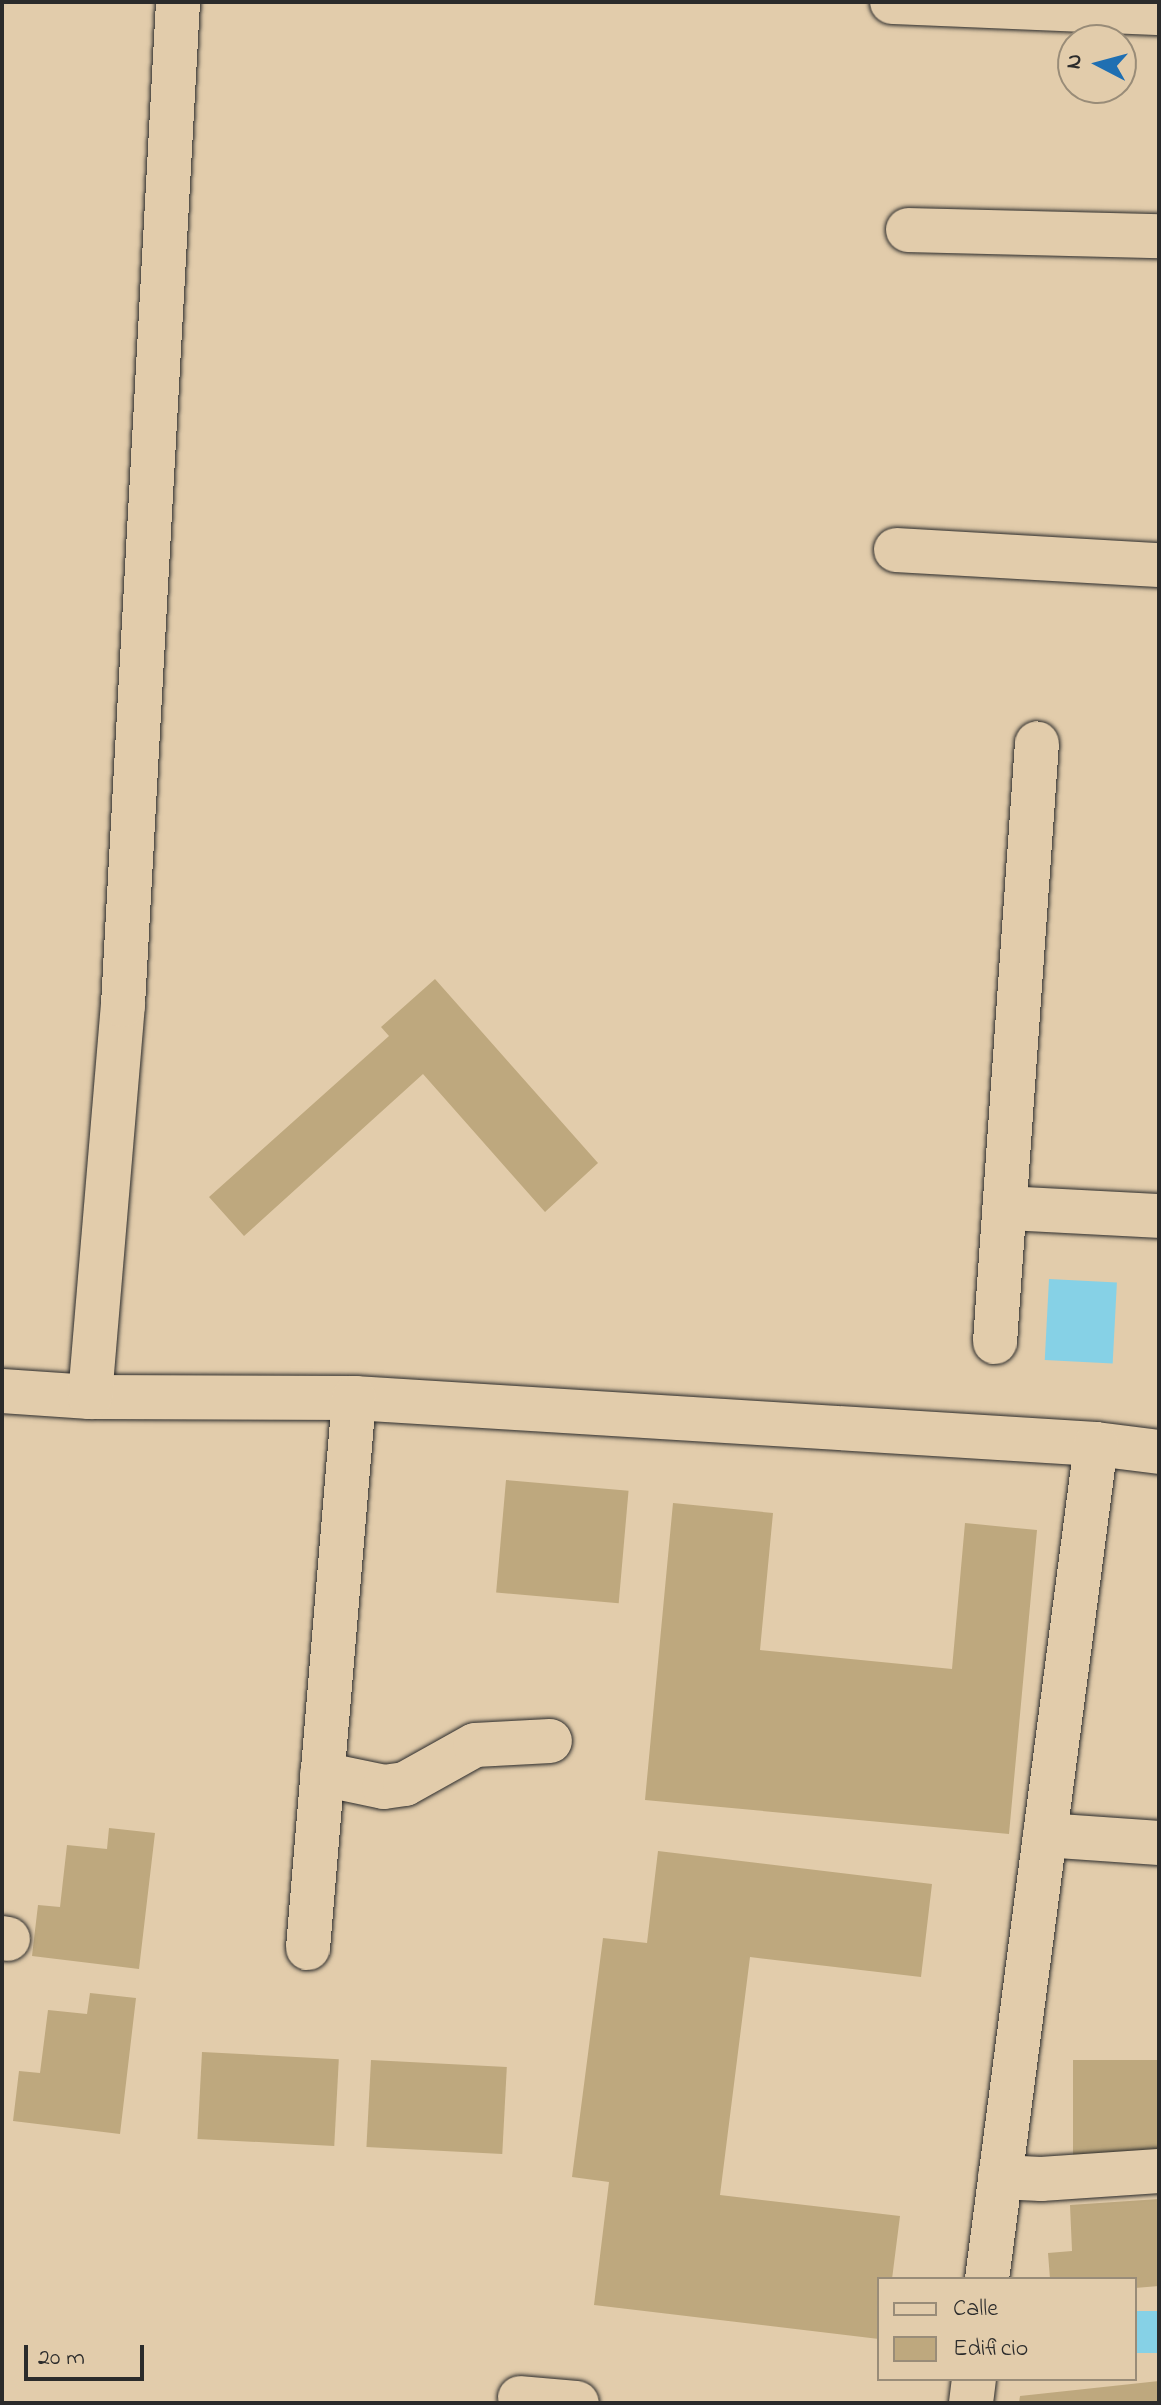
<!DOCTYPE html>
<style>
body{margin:0}
#map{position:relative;width:1161px;height:2405px;overflow:hidden;background:#e2ccab;font-family:"Indie Flower",sans-serif}
div>[style]{position:absolute}
[style*='--x']{left:calc(var(--x)*1px);top:calc(var(--y)*1px);width:calc(var(--w)*1px);rotate:calc(var(--a)*1deg)}
.water>*{inset:0;background:#86d1e6;transform-origin:0 0}
.building>*{inset:0;background:#bea87e;transform-origin:0 0}
.roads{filter:drop-shadow(0 0 2px #2b2b2b) drop-shadow(0 0 2px #2b2b2b)}
.minor>*{height:44px;margin:-22px;padding:0 22px;transform-origin:22px;border-radius:22px;background:#e2ccab}
span{translate:-50% -50%;white-space:nowrap;text-align:center;line-height:1.15;-webkit-text-stroke:7px #e2ccab;paint-order:stroke}
.frame{position:absolute;inset:0;border:4px solid #2b2b2b;pointer-events:none}
.legend{position:absolute;left:877px;top:2277px;width:260px;height:104px;box-sizing:border-box;background:#e2ccab;border:2px solid #998c78;margin:0;padding:10px 14px;list-style:none;font-size:24px;color:#2b2b2b}
.legend li{display:flex;align-items:center;gap:16px;height:40px}
.legend b{width:40px;border:2px solid #998c78}
.north{position:absolute;left:1057px;top:24px;width:80px;height:80px;box-sizing:border-box;background:#e2ccab;border:2px solid #998c78;border-radius:50%;rotate:276deg;font-size:22px;font-weight:700;line-height:32px;text-align:center;color:#2b2b2b}
.north::after{content:'';display:block;margin:auto;width:28px;height:36px;background:#1f6fb2;clip-path:polygon(50% 0,100% 100%,50% 72%,0 100%)}
.scale{position:absolute;left:24px;top:2345px;width:120px;height:36px;box-sizing:border-box;border:4px solid #2b2b2b;border-top:0;padding-left:10px;font-size:24px;line-height:28px;white-space:nowrap;color:#2b2b2b;-webkit-text-stroke:6px #e2ccab;paint-order:stroke}
</style>
<div id="map">
<div class="water">
<div style="left:1049px;top:1279px;width:68px;height:81px;rotate:3deg"></div>
<div style="left:1159px;top:2311px;width:42px;height:24px;rotate:90deg"></div>
</div>
<div class="building">
<div style="clip-path:polygon(435px 979px,598px 1163px,545px 1212px,423px 1074px,244px 1236px,209px 1197px,389px 1036px,381px 1027px)"></div>
<div style="left:506px;top:1480px;width:123px;height:113px;rotate:5deg"></div>
<div style="clip-path:polygon(673px 1503px,773px 1513px,760px 1650px,952px 1669px,965px 1523px,1037px 1530px,1009px 1834px,645px 1800px)"></div>
<div style="clip-path:polygon(109px 1828px,155px 1833px,139px 1969px,32px 1956px,38px 1905px,60px 1907px,67px 1845px,107px 1849px)"></div>
<div style="clip-path:polygon(658px 1851px,932px 1884px,921px 1977px,750px 1957px,720px 2195px,900px 2216px,892px 2279px,879px 2279px,879px 2339px,594px 2305px,609px 2182px,572px 2177px,603px 1938px,647px 1943px)"></div>
<div style="clip-path:polygon(90px 1993px,136px 1998px,120px 2134px,13px 2121px,19px 2071px,40px 2073px,48px 2010px,87px 2014px)"></div>
<div style="left:202px;top:2052px;width:137px;height:87px;rotate:3deg"></div>
<div style="left:371px;top:2060px;width:136px;height:87px;rotate:3deg"></div>
<div style="left:1159px;top:2060px;width:100px;height:86px;rotate:90deg"></div>
<div style="clip-path:polygon(1159px 2199px,1159px 2286px,1135px 2288px,1135px 2279px,1050px 2279px,1048px 2253px,1072px 2251px,1070px 2205px)"></div>
<div style="clip-path:polygon(1159px 2381px,1159px 2403px,1019px 2403px,1020px 2396px)"></div>
</div>
<div class="roads">
<div class="minor">
<div style="--x:892;--y:2;--w:267;--a:2.4"></div>
<div style="--x:908;--y:230;--w:251;--a:1.4"></div>
<div style="--x:896;--y:550;--w:263;--a:3.3"></div>
<div style="--x:1007;--y:1208;--w:152;--a:3"></div>
<div style="--x:995;--y:1342;--w:600;--a:-85.99"></div>
<div style="--x:2;--y:1391;--w:88;--a:3.9"></div>
<div style="--x:90;--y:1397;--w:264;--a:0.2"></div>
<div style="--x:354;--y:1398;--w:743;--a:3.55"></div>
<div style="--x:1096;--y:1444;--w:64;--a:7.2"></div>
<div style="--x:90;--y:1397;--w:393;--a:-85.2"></div>
<div style="--x:123;--y:1005;--w:1005;--a:-86.86"></div>
<div style="--x:322;--y:1774;--w:63;--a:11.8"></div>
<div style="--x:384;--y:1787;--w:21;--a:-8"></div>
<div style="--x:405;--y:1784;--w:80;--a:-29.1"></div>
<div style="--x:475;--y:1745;--w:75;--a:-3.1"></div>
<div style="--x:1045;--y:1835;--w:114;--a:4"></div>
<div style="--x:2;--y:1938;--w:6;--a:9"></div>
<div style="--x:308;--y:1948;--w:552;--a:-85.22"></div>
<div style="--x:1000;--y:2177;--w:41;--a:2.8"></div>
<div style="--x:1041;--y:2179;--w:118;--a:-3.9"></div>
<div style="--x:987;--y:2279;--w:842;--a:-82.56"></div>
<div style="--x:520;--y:2398;--w:57;--a:5"></div>
<div style="--x:971;--y:2403;--w:24;--a:-83"></div>
</div>
</div>
<div class="frame"></div>
<ul class="legend">
<li><b style="height:10px;background:#e2ccab"></b>Calle</li>
<li><b style="height:22px;background:#bea87e"></b>Edificio</li>
</ul>
<div class="north">N</div>
<div class="scale">20 m</div>
</div>
